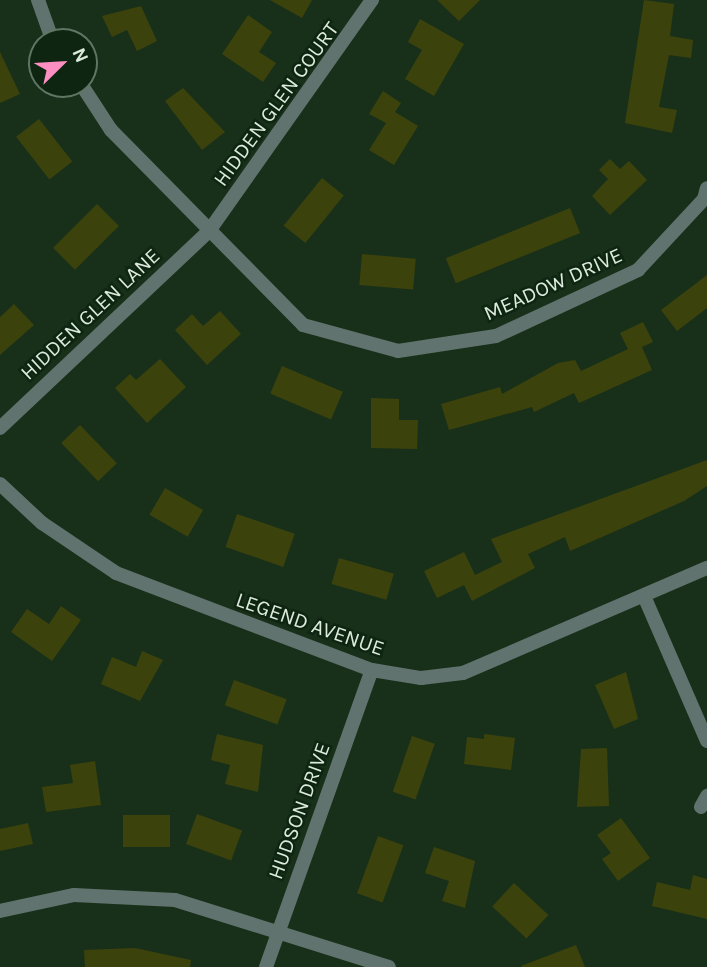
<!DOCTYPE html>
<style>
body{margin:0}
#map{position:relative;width:707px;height:967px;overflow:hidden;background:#18301a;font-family:Karla,sans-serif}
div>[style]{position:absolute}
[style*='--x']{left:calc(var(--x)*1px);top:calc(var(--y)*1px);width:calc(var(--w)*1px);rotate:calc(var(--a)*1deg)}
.building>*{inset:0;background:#3c420c;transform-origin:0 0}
.street>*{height:14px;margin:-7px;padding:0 7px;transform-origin:7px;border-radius:7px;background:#61736e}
span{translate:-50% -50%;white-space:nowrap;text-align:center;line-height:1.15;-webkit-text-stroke:5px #0e2611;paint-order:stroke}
.street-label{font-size:21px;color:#dcebdd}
.north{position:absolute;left:28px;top:28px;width:70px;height:70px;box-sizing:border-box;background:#0e2611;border:2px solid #607563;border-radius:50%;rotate:66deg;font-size:19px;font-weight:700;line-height:28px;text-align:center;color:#dcebdd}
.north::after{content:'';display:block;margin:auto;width:24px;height:32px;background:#fc8fc2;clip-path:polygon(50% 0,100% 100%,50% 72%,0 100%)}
</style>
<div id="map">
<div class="building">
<div style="clip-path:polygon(270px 0,312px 0,302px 18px)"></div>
<div style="clip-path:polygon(437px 0,480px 0,459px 21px)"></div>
<div style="clip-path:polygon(644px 0,674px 4px,670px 36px,693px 40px,691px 58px,669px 55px,659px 107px,677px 110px,672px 133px,625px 123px)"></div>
<div style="clip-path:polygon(141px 6px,157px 41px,137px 51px,127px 30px,112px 37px,102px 16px)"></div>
<div style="clip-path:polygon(248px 15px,272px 32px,259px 52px,276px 63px,263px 82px,222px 54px)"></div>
<div style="clip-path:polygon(420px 19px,464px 44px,434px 96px,405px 79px,422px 50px,408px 42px)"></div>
<div style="clip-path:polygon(0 52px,20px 94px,0 103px)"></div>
<div style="clip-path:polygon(183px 88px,225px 132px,202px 150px,165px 101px)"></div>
<div style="clip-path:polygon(383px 91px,401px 103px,395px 112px,418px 126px,394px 165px,369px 150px,386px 123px,369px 114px)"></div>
<div style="left:39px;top:119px;width:54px;height:29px;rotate:52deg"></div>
<div style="clip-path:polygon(610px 159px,620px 169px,629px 161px,647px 180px,610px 215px,592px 196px,608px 179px,599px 170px)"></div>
<div style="left:322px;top:178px;width:28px;height:61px;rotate:39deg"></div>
<div style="left:97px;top:204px;width:31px;height:62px;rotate:45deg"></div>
<div style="left:570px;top:208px;width:27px;height:134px;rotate:68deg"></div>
<div style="left:362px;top:254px;width:54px;height:31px;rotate:5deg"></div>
<div style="clip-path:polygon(707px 275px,707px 308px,677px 331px,661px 310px)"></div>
<div style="clip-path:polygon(14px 304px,34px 325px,0 355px,0 317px)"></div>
<div style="clip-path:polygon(220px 311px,241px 334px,207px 365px,175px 330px,192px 314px,203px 326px)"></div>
<div style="clip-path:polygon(643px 322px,653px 342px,642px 347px,652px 370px,579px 403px,574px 393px,534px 412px,532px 407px,449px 430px,441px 404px,500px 387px,502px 394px,558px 363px,575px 360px,581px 371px,628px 349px,620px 333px)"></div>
<div style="clip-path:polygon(160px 359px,186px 387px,147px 423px,115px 388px,130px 374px,136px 380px)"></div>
<div style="left:282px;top:366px;width:66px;height:30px;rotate:23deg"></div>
<div style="clip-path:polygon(371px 398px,399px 399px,399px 420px,418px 420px,417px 449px,371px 448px)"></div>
<div style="left:80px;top:425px;width:53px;height:26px;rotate:46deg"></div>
<div style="clip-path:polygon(707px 460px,707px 486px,684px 501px,570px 551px,565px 537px,528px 554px,535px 568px,472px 601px,464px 585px,437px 598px,424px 571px,464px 552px,475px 575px,502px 562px,491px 539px)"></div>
<div style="left:165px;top:488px;width:44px;height:31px;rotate:30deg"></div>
<div style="left:237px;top:514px;width:61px;height:35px;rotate:19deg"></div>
<div style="left:339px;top:558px;width:57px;height:27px;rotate:16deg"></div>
<div style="clip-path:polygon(61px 606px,81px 620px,52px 661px,11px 632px,27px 609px,49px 624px)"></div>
<div style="clip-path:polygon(142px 651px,163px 660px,140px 701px,101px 684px,112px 657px,136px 667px)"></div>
<div style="clip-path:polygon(626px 672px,638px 719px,614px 729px,595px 685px)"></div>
<div style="left:234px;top:680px;width:56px;height:27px;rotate:20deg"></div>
<div style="clip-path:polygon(217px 734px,263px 745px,258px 792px,225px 784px,230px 765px,211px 760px)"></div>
<div style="clip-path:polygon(484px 734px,515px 738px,511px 770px,464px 764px,467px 737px,484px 739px)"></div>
<div style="left:412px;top:736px;width:24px;height:59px;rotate:19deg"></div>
<div style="clip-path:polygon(607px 748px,609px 806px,577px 807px,581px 749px)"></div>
<div style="clip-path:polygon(95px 761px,101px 805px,46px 812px,42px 787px,73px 783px,70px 765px)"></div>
<div style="left:197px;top:814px;width:48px;height:32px;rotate:20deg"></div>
<div style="left:123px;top:815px;width:47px;height:32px"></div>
<div style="clip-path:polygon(621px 818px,650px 858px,618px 881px,602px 859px,611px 853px,597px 835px)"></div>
<div style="clip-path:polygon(28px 823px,33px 844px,0 851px,0 829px)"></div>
<div style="left:378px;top:836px;width:27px;height:61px;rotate:20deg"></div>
<div style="clip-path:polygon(434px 847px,475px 861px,465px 908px,442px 901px,449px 881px,425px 873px)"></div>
<div style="clip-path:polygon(693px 875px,707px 879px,707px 919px,652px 906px,657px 882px,690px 890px)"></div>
<div style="left:514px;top:883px;width:47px;height:32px;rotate:43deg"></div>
<div style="clip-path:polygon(576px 945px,585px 967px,522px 967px,521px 966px)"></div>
<div style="clip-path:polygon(135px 948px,191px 960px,190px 967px,85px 967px,84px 950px)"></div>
</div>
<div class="street">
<div style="--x:38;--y:0;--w:45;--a:70.3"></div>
<div style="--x:81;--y:84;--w:55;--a:56.9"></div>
<div style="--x:111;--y:130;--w:274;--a:45.4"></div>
<div style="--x:303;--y:325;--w:98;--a:15.3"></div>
<div style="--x:398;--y:351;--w:99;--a:-8.7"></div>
<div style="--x:496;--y:336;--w:157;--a:-24.9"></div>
<div style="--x:638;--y:270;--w:97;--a:-47.1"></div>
<div style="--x:704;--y:199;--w:11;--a:-75"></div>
<div style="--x:0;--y:428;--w:287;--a:-43.3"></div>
<div style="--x:209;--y:231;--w:283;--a:-54.8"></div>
<div style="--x:0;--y:484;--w:57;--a:42.9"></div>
<div style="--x:42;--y:523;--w:89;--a:34"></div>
<div style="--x:116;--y:573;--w:274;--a:20.8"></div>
<div style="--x:372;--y:670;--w:50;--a:9.3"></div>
<div style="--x:421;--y:678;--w:42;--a:-6.8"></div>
<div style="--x:463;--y:673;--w:266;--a:-23.3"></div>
<div style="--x:644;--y:596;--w:158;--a:66.5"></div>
<div style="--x:701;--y:807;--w:13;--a:-61"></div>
<div style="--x:0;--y:911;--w:76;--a:-12.2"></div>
<div style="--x:74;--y:895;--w:101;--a:2.8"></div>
<div style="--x:175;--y:900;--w:224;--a:17.4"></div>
<div style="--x:266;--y:967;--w:315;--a:-70.4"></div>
</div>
<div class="street-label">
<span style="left:276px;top:104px;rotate:-54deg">HIDDEN GLEN COURT</span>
<span style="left:553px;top:284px;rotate:-24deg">MEADOW DRIVE</span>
<span style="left:90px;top:314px;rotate:-43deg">HIDDEN GLEN LANE</span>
<span style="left:310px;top:624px;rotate:19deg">LEGEND AVENUE</span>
<span style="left:299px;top:811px;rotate:-70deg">HUDSON DRIVE</span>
</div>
<div class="north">N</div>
</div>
